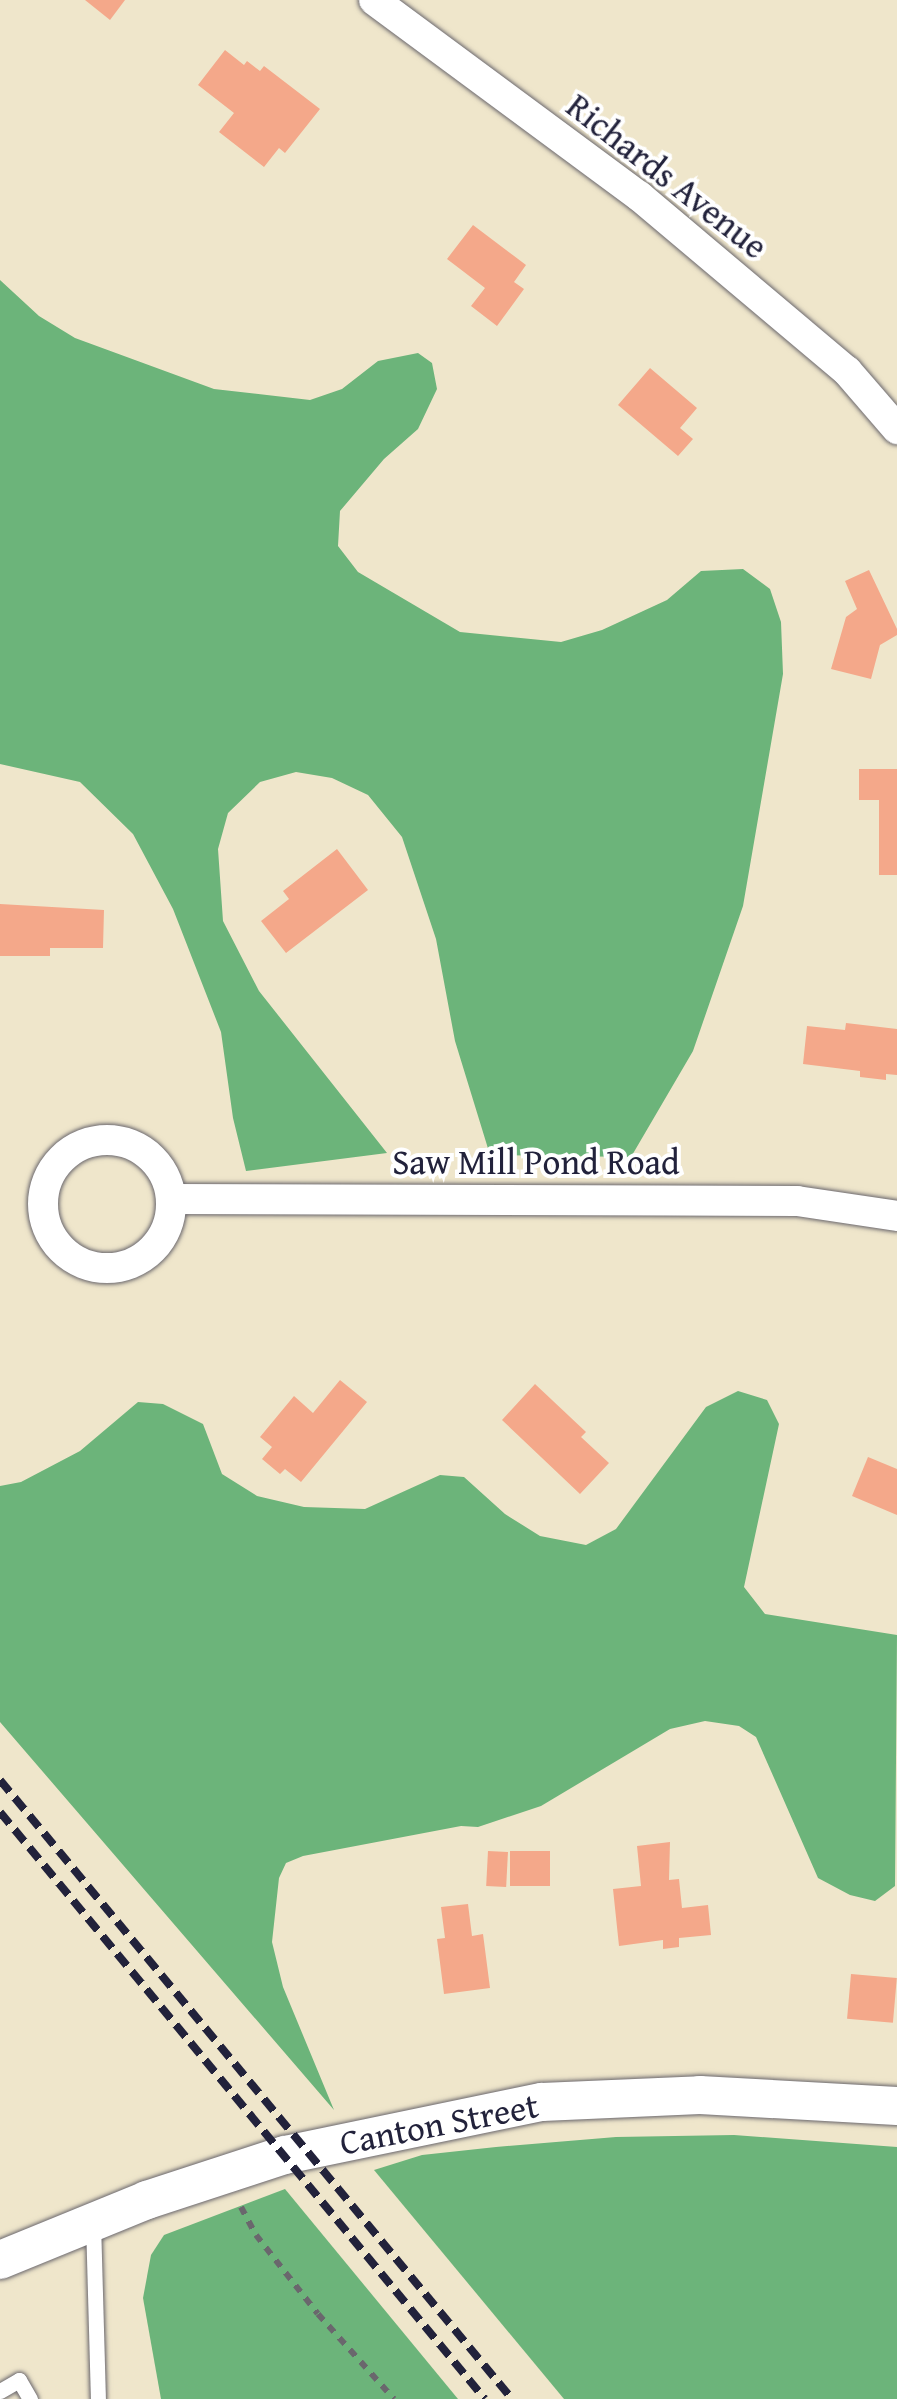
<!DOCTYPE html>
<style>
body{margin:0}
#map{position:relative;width:897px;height:2399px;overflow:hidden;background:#efe6cb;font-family:"Gentium Book Plus",serif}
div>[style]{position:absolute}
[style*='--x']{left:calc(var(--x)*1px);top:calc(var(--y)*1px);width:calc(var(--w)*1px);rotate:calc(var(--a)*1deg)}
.forest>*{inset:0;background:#6cb47a}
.building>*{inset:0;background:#f4a88a;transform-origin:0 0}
.path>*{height:6px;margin-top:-3px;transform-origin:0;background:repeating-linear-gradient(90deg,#6a676d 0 8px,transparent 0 16px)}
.roads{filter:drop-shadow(0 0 2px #6a676d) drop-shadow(0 0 2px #6a676d)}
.service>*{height:15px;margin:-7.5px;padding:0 7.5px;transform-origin:7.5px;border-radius:7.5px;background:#fff}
.minor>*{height:30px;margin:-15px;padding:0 15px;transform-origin:15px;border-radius:15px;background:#fff}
.minor>.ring{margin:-15px;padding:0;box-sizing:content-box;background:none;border:30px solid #fff;border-radius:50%}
.tertiary>*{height:38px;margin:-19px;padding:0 19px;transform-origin:19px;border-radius:19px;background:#fff}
.rail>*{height:8px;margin-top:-4px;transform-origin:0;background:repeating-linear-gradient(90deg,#22223b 0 15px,transparent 0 23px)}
span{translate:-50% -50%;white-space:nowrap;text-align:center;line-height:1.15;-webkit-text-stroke:8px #fff;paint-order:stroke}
.street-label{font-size:35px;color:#22223b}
</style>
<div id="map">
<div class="forest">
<div style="clip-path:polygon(0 280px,39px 316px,75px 338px,214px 389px,310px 400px,342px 389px,378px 361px,418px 353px,432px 363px,437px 389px,418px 429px,384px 459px,340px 511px,338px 546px,358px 572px,460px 632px,561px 642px,602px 630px,667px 600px,701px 571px,743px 569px,770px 589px,781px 622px,783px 674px,743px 906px,693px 1051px,631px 1157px,490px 1155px,455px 1041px,436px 939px,402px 837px,368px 795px,332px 778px,296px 772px,260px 782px,228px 813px,218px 849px,223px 921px,259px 991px,387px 1153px,246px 1171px,233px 1118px,221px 1032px,173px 909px,133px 834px,80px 782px,0 764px)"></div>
<div style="clip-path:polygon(738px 1391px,767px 1400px,779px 1424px,744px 1587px,765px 1614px,897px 1635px,895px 1886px,875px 1901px,850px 1895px,818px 1878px,756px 1737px,739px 1726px,705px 1721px,670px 1729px,541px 1806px,478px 1827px,461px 1826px,303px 1856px,286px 1863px,279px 1878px,272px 1942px,283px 1987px,334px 2110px,0 1722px,0 1486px,21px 1482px,80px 1451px,138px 1402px,163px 1404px,203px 1424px,222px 1474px,257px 1496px,304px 1507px,365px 1509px,440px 1475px,464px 1477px,505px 1514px,540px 1536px,586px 1545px,616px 1529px,706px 1407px)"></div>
<div style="clip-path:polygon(734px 2135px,897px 2147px,897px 2399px,564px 2399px,374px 2170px,422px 2155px,496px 2147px,616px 2137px)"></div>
<div style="clip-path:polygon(285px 2189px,458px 2399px,161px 2399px,143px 2298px,151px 2255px,164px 2235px)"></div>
</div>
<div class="building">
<div style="clip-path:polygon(85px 0,125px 0,110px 20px)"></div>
<div style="clip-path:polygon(225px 50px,244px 65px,247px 61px,260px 71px,264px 66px,320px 109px,285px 153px,279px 148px,264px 167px,219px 132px,234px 113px,198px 85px)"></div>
<div style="clip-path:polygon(473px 225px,526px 265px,514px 282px,524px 289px,497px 326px,471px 306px,485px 288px,447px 259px)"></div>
<div style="clip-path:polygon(650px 368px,697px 408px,680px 428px,693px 439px,678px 456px,618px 405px)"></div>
<div style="clip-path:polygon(869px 570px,897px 629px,897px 635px,880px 645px,871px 679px,831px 669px,846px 617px,857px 609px,845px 581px)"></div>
<div style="clip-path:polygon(859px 769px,897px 769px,897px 875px,879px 875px,879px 800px,859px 800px)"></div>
<div style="clip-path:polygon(337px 849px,368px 890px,286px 953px,261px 921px,289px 899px,283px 891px)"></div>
<div style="clip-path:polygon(0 904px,104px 910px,103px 948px,50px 948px,50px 956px,0 956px)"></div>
<div style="clip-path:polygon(846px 1023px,897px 1029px,897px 1075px,886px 1074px,886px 1080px,860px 1077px,860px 1071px,803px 1064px,807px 1026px,845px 1030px)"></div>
<div style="clip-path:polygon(340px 1380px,367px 1402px,301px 1482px,285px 1469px,280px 1474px,262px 1459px,272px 1447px,260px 1437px,294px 1396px,313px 1413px)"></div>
<div style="clip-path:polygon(535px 1384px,586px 1432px,581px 1437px,609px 1463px,580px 1494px,502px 1420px)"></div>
<div style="clip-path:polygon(868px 1457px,897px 1469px,897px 1515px,852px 1496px)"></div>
<div style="clip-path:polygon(670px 1842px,669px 1880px,679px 1879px,682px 1908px,708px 1905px,711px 1935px,679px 1938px,679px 1947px,663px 1949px,663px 1940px,619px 1946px,613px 1889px,641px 1886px,637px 1846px)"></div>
<div style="left:488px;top:1851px;width:20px;height:35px;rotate:3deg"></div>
<div style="left:510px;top:1851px;width:40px;height:35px"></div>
<div style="clip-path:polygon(468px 1904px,472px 1936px,483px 1934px,490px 1988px,444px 1994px,437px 1939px,445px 1938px,441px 1907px)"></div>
<div style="left:851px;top:1974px;width:46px;height:45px;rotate:5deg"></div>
</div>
<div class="path">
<div style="--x:241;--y:2207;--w:32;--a:62"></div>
<div style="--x:256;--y:2235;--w:100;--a:51.9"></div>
<div style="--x:318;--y:2314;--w:114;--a:48.2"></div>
</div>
<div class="roads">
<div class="service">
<div style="--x:93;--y:2222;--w:177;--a:88.4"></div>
<div style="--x:0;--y:2391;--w:22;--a:-30"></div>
<div style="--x:19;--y:2380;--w:22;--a:60"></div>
</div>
<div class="minor">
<div style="--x:374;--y:0;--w:330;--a:36.5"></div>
<div style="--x:639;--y:196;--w:272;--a:40.1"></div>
<div style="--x:847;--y:371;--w:77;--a:49.2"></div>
<div class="ring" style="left:43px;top:1140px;width:98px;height:98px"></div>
<div style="--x:172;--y:1199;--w:625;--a:0.18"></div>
<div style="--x:797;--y:1201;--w:101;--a:8.5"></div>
</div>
<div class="tertiary">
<div style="--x:0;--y:2260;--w:159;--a:-22.2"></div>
<div style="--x:147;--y:2200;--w:145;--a:-18.1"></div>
<div style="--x:285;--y:2155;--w:262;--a:-11.7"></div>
<div style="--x:542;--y:2102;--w:158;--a:-2.5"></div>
<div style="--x:700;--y:2095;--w:197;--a:3.2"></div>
</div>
</div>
<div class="rail">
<div style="--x:0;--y:1780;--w:803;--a:50.4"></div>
<div style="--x:0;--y:1812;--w:761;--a:50.44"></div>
</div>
<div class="street-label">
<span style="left:667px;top:176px;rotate:38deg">Richards Avenue</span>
<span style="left:536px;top:1162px">Saw Mill Pond Road</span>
<span style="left:439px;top:2124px;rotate:-11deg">Canton Street</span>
</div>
</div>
